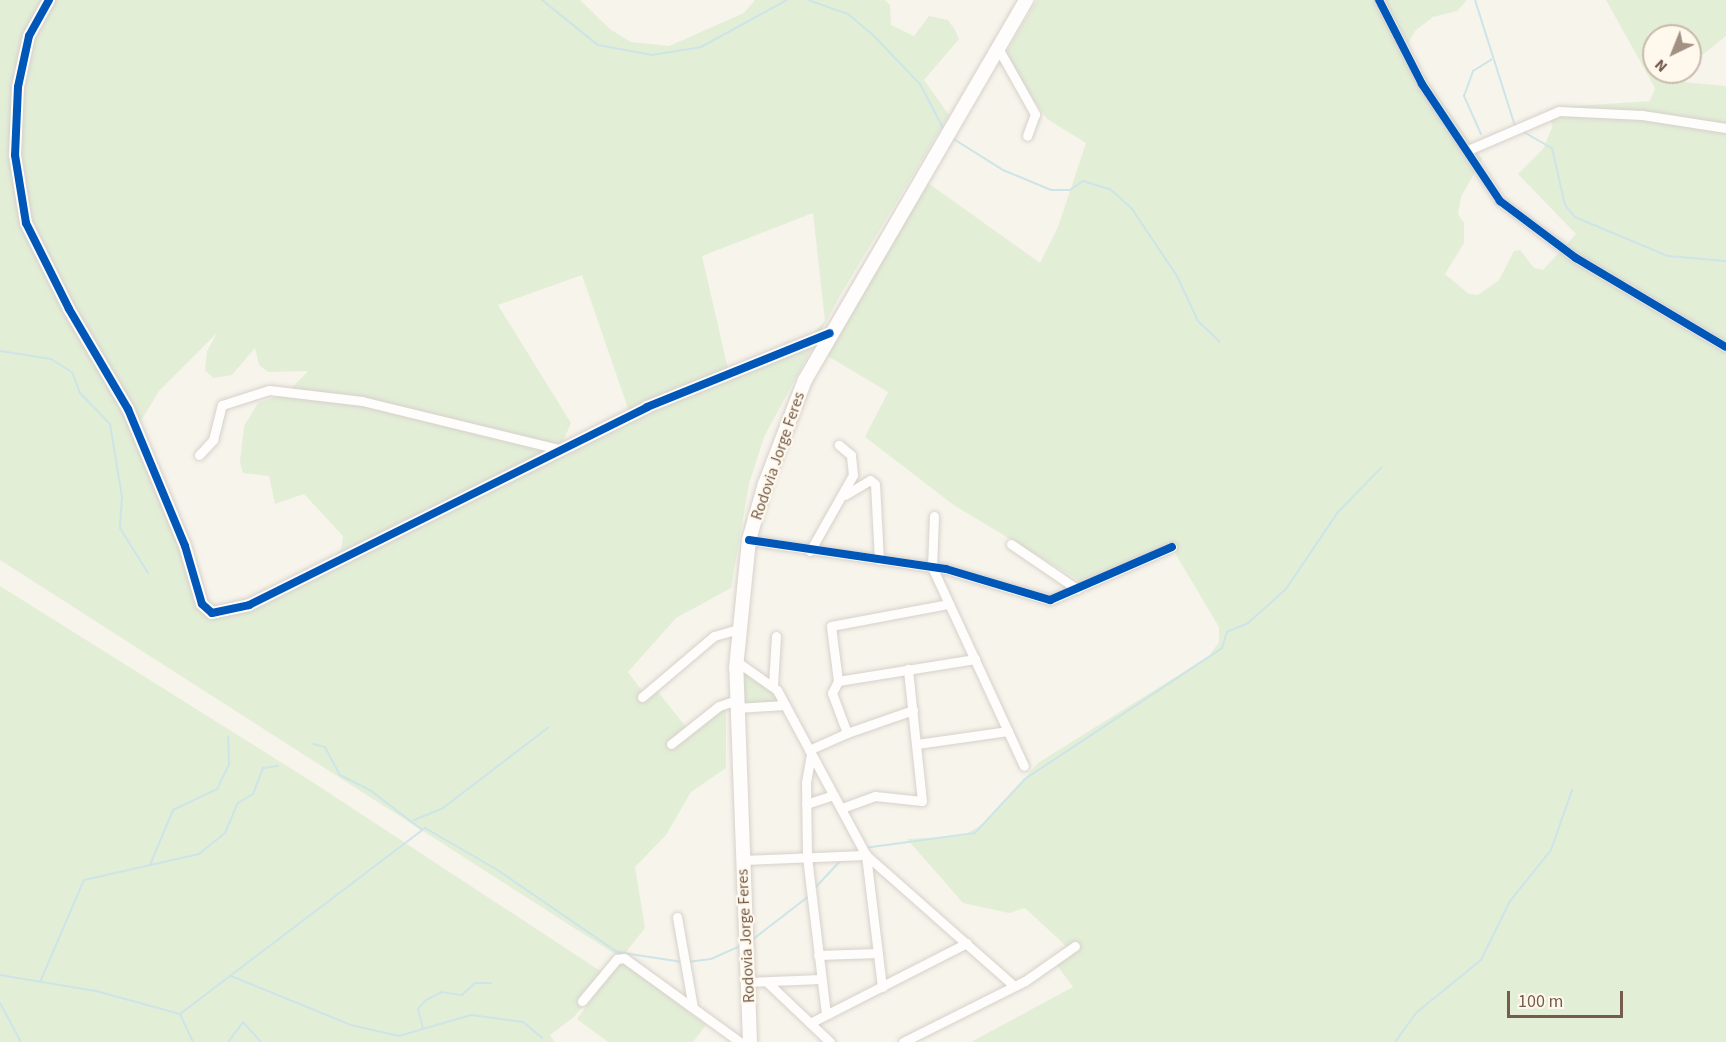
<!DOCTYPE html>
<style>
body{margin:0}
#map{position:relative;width:1726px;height:1042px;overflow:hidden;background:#f7f4ec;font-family:"Source Sans 3",sans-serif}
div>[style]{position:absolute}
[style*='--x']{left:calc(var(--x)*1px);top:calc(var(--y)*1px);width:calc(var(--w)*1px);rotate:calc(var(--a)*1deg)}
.green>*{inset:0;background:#e3eed7}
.stream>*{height:2px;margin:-1px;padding:0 1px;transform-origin:1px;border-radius:1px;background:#cde5e8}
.roads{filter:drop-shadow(0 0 2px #d6d1ca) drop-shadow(0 0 2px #d6d1ca)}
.minor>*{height:9px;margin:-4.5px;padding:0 4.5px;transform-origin:4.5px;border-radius:4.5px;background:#fefdfc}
.tertiary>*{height:12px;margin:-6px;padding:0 6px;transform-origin:6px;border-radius:6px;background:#fefdfc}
.secondary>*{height:14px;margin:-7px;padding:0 7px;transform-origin:7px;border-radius:7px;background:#fefdfc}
.cycleway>*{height:8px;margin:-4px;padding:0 4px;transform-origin:4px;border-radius:4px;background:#0057b8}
span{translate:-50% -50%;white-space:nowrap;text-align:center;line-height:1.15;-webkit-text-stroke:4.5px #fff9ed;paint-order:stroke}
.street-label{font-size:16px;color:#755c4b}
.north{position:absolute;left:1642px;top:24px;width:60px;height:60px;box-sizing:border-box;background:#fff9ed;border:2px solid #c8baac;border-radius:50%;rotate:223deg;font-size:16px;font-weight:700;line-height:24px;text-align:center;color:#755c4b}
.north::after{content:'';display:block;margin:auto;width:21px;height:27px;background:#a29183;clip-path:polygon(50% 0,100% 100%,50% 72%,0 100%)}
.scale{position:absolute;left:1507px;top:991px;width:116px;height:27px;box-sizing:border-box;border:3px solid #755c4b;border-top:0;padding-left:8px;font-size:18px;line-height:21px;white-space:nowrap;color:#755c4b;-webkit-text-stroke:4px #fff9ed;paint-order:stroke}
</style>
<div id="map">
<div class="green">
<div style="clip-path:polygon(evenodd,0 0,580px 0,611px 30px,631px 42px,669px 46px,744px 13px,755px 0,885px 0,890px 5px,891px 25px,914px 36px,929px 16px,948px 20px,955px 30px,959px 39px,924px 80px,949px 115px,842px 292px,764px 437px,749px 484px,731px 588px,676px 618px,628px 672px,643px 692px,655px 688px,686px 727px,726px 697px,726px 768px,691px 792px,666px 835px,635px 867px,645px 928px,621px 958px,0 560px,0 0,813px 213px,825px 321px,805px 342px,728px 369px,702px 256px,813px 213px,0 0,582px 275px,631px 417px,561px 446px,571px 423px,498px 305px,582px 275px,0 0,217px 333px,207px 351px,205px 370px,213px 378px,232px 375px,255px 348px,259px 365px,268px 372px,308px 371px,287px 393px,258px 403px,244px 426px,240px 462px,243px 473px,269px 476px,275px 504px,304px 494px,343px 536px,341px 550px,320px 570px,221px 612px,204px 612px,140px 436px,141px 421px,159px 391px,217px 333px)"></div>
<div style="clip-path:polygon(1037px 0,1467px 0,1457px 11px,1433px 17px,1415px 31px,1405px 49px,1482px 159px,1461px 197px,1458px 214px,1464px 223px,1464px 243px,1445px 274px,1469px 294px,1478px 295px,1499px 280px,1514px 251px,1520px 250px,1534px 268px,1543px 270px,1576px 234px,1518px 174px,1543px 149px,1553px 125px,1545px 115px,1562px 107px,1650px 101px,1655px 88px,1606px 0,1726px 0,1726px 36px,1690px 65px,1690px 36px,1654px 36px,1654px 72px,1682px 72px,1672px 81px,1726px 86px,1726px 1042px,971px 1042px,1073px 987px,1053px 960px,1066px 946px,1025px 908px,1009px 913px,963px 903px,907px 839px,963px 836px,986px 822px,1038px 763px,1209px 656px,1219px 642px,1219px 627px,1169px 543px,1080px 581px,955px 506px,865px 437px,888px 392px,826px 355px,928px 183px,1040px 263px,1058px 227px,1086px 143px,1047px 119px,1004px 56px)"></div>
<div style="clip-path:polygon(0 586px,314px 783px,608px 976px,574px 1017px,550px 1035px,555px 1042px,0 1042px)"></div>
<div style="clip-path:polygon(738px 665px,775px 691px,781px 703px,739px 704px)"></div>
<div style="clip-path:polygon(621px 960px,706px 1025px,693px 1042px,608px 1042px,577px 1019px)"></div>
</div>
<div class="stream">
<div style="--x:542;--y:0;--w:72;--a:38.8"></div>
<div style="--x:598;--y:45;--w:55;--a:10.5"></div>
<div style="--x:652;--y:55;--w:50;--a:-9.3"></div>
<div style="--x:701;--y:47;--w:98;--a:-28.7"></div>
<div style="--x:808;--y:0;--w:42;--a:19.3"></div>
<div style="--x:848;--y:14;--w:33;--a:40"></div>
<div style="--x:873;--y:35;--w:68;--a:46.2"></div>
<div style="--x:920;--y:84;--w:52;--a:62.4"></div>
<div style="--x:1475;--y:0;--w:132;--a:72.4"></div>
<div style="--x:1522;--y:131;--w:34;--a:30"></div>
<div style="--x:1552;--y:148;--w:58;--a:77.2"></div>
<div style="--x:1565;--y:205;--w:16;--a:50"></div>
<div style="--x:1575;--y:217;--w:101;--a:22.8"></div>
<div style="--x:1668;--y:256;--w:58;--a:4.9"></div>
<div style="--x:1481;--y:134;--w:42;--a:-114.1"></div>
<div style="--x:1464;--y:96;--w:27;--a:-70"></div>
<div style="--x:1473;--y:71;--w:22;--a:-32"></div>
<div style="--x:952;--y:138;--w:60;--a:32.1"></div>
<div style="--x:1003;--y:170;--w:52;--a:22.6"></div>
<div style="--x:1051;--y:190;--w:19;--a:0"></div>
<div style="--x:1070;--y:190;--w:16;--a:-35"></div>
<div style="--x:1083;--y:181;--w:28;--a:17"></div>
<div style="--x:1110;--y:189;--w:30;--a:42"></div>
<div style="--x:1132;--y:209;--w:81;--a:56.1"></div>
<div style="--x:1177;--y:276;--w:50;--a:65"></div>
<div style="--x:1198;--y:321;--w:30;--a:44"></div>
<div style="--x:0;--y:351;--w:52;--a:8.9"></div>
<div style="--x:51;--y:359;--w:25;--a:32"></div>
<div style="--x:72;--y:372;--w:22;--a:69"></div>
<div style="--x:80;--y:393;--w:43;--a:45.9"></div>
<div style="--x:110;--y:424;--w:74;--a:80.7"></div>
<div style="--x:122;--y:497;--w:31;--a:94"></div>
<div style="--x:120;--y:528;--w:53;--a:58.1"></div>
<div style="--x:313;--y:744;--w:12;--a:14"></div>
<div style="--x:325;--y:747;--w:32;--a:62"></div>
<div style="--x:340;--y:775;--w:34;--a:27"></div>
<div style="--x:370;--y:790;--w:64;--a:37.4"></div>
<div style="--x:414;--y:820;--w:31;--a:-22"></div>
<div style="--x:443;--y:808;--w:133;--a:-37.4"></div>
<div style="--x:864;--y:848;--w:112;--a:-7.7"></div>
<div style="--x:975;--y:833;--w:74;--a:-47.2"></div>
<div style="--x:1025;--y:779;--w:237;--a:-33.6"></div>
<div style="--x:1222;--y:648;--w:17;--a:-73"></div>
<div style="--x:1227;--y:632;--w:23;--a:-23"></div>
<div style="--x:1248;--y:623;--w:51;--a:-41.8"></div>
<div style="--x:1286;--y:589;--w:93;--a:-56"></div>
<div style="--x:1338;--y:512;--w:62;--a:-45.7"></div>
<div style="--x:150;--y:865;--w:60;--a:-67.3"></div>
<div style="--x:173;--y:810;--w:49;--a:-25.5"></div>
<div style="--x:217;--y:789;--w:28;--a:-64"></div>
<div style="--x:229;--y:764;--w:27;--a:-92"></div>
<div style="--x:814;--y:889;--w:40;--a:-47"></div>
<div style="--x:752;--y:940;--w:72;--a:-37.7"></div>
<div style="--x:687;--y:962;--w:24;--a:-7"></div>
<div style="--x:711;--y:959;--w:34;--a:-24"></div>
<div style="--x:0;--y:975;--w:97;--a:9.5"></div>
<div style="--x:96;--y:991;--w:87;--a:15.3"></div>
<div style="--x:180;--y:1014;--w:31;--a:65"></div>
<div style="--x:231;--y:976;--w:130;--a:22.2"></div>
<div style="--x:351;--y:1025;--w:49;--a:12.9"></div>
<div style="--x:399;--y:1036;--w:75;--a:-16.3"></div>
<div style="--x:471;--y:1015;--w:52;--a:7.7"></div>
<div style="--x:523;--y:1022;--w:25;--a:40"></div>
<div style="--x:40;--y:982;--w:111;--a:-66.7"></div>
<div style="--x:84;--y:880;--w:118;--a:-12.7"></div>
<div style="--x:199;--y:854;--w:33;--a:-39"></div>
<div style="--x:225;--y:833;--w:33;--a:-67"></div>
<div style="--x:238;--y:803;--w:17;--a:-31"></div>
<div style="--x:253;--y:794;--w:28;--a:-69"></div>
<div style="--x:263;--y:768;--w:15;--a:-8"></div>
<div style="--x:0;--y:1003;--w:44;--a:61.7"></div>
<div style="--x:180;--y:1014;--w:308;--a:-37.2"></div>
<div style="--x:425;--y:828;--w:82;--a:30"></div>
<div style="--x:496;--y:869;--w:147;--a:34.4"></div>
<div style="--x:617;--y:952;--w:66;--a:8.7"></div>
<div style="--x:423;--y:1028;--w:20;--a:-105"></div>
<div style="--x:418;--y:1009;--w:12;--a:-48"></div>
<div style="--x:426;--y:1000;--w:18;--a:-27"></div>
<div style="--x:442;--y:992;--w:20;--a:9"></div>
<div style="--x:462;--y:995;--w:18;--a:-43"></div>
<div style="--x:475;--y:983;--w:16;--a:0"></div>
<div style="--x:228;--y:1042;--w:25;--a:-53"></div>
<div style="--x:243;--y:1022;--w:27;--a:48"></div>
<div style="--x:1395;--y:1042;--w:37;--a:-54"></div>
<div style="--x:1417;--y:1012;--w:82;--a:-39.1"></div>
<div style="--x:1481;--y:960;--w:66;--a:-63.8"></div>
<div style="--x:1510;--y:901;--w:65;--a:-51.2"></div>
<div style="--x:1551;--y:850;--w:64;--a:-70.7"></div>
</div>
<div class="roads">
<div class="minor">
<div style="--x:1379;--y:0;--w:94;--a:62.9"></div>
<div style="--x:1422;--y:84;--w:141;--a:56.3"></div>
<div style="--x:1500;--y:201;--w:95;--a:36.9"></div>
<div style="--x:1576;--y:258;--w:174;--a:30.7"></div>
<div style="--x:998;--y:48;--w:76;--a:60.7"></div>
<div style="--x:1035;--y:114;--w:23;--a:110"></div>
<div style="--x:1468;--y:150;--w:99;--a:-23.2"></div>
<div style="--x:1559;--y:111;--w:83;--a:2.8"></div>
<div style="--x:1642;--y:115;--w:85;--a:8.8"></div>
<div style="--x:199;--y:455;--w:21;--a:-47"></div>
<div style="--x:213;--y:440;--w:36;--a:-76"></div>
<div style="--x:222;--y:405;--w:49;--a:-17.7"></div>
<div style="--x:269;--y:390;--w:94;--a:6.7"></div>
<div style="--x:362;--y:401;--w:203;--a:13.7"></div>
<div style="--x:845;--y:495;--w:29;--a:-31"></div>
<div style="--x:870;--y:480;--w:6;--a:39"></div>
<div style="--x:875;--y:484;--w:76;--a:87"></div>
<div style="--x:934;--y:516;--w:51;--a:92.2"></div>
<div style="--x:932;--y:567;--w:219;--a:65.2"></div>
<div style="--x:749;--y:540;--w:199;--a:8.4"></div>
<div style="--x:946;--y:569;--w:109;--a:16.6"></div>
<div style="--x:1050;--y:600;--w:133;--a:-23.5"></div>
<div style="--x:1011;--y:544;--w:80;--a:34.3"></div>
<div style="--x:810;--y:551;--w:87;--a:-60.5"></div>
<div style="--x:853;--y:475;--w:20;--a:-96"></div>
<div style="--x:851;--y:455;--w:16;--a:-140"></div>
<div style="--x:736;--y:661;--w:50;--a:35.3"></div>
<div style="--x:777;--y:690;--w:187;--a:61.7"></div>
<div style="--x:866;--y:855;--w:133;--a:83.1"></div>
<div style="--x:838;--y:681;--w:139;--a:-9.1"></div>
<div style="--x:773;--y:685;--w:49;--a:-86.5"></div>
<div style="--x:642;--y:697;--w:94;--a:-40.3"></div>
<div style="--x:714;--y:636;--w:25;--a:-16"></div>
<div style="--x:736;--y:708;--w:49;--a:-3.5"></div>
<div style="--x:847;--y:733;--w:70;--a:-19.2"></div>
<div style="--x:671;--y:744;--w:61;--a:-38.4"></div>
<div style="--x:719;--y:706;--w:18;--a:-19"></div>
<div style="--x:917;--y:744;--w:92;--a:-8.1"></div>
<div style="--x:809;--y:750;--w:42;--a:-24.1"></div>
<div style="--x:847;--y:733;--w:43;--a:-110.6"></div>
<div style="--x:832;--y:693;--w:13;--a:-63"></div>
<div style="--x:838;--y:681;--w:55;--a:-97.3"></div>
<div style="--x:831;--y:626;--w:120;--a:-10.6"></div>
<div style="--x:811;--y:754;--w:29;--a:100"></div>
<div style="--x:806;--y:783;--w:74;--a:89.2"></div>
<div style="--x:807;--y:857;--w:158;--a:83.1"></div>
<div style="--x:806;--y:804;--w:29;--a:-18"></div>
<div style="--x:842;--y:808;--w:35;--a:-20"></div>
<div style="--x:875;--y:796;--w:47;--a:6.1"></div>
<div style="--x:922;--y:801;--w:133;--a:-96.1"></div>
<div style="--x:742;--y:860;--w:124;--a:-2.3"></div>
<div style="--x:866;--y:855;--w:198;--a:41.5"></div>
<div style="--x:677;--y:917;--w:92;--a:80"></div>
<div style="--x:818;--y:955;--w:60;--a:-1.9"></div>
<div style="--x:747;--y:982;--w:74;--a:-2.3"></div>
<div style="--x:768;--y:983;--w:86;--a:43.6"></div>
<div style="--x:582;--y:1001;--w:55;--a:-50.2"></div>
<div style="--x:617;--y:959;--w:7;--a:-8"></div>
<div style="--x:624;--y:958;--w:143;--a:35.9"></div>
<div style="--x:810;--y:1023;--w:176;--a:-27"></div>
<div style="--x:903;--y:1042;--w:136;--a:-26.6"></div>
<div style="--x:1025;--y:981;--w:61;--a:-35"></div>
</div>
<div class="tertiary">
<div style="--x:49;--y:0;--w:41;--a:119.1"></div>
<div style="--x:29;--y:36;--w:52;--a:102.2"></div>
<div style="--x:18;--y:87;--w:68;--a:92.5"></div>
<div style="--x:15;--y:155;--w:69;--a:80.8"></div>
<div style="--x:26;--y:223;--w:96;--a:63.4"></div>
<div style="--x:69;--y:309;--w:116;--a:59.5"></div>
<div style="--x:128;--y:409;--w:148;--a:67.4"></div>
<div style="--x:185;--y:546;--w:60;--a:73.7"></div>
<div style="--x:202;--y:604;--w:13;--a:42"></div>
<div style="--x:212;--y:613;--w:38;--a:-12"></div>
<div style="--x:249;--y:605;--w:445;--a:-26.4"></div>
<div style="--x:647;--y:407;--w:197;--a:-22"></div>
</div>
<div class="secondary">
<div style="--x:750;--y:1042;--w:374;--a:-92.1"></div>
<div style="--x:736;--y:668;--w:129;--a:-84.2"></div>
<div style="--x:749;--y:540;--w:58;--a:-74.1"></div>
<div style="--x:765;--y:484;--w:111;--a:-69"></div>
<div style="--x:805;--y:380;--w:440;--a:-59.8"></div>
</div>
</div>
<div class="cycleway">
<div style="--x:49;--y:0;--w:41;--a:119.1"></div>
<div style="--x:29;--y:36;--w:52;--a:102.2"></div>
<div style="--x:18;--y:87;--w:68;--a:92.5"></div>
<div style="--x:15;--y:155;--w:69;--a:80.8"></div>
<div style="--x:26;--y:223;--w:96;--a:63.4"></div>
<div style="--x:69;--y:309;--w:116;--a:59.5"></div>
<div style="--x:128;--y:409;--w:148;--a:67.4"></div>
<div style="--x:185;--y:546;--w:60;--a:73.7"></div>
<div style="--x:202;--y:604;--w:13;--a:42"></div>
<div style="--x:212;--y:613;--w:38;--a:-12"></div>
<div style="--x:249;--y:605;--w:445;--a:-26.4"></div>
<div style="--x:647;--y:407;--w:197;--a:-22"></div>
<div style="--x:1379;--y:0;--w:94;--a:62.9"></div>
<div style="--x:1422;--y:84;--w:141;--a:56.3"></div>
<div style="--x:1500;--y:201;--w:95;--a:36.9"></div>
<div style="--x:1576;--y:258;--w:174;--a:30.7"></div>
<div style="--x:749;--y:540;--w:199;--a:8.4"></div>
<div style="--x:946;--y:569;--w:109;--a:16.6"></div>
<div style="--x:1050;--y:600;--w:133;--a:-23.5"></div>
</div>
<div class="street-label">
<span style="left:778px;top:456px;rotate:-71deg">Rodovia Jorge Feres</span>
<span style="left:746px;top:936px;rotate:-93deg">Rodovia Jorge Feres</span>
</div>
<div class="north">N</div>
<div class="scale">100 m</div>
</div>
